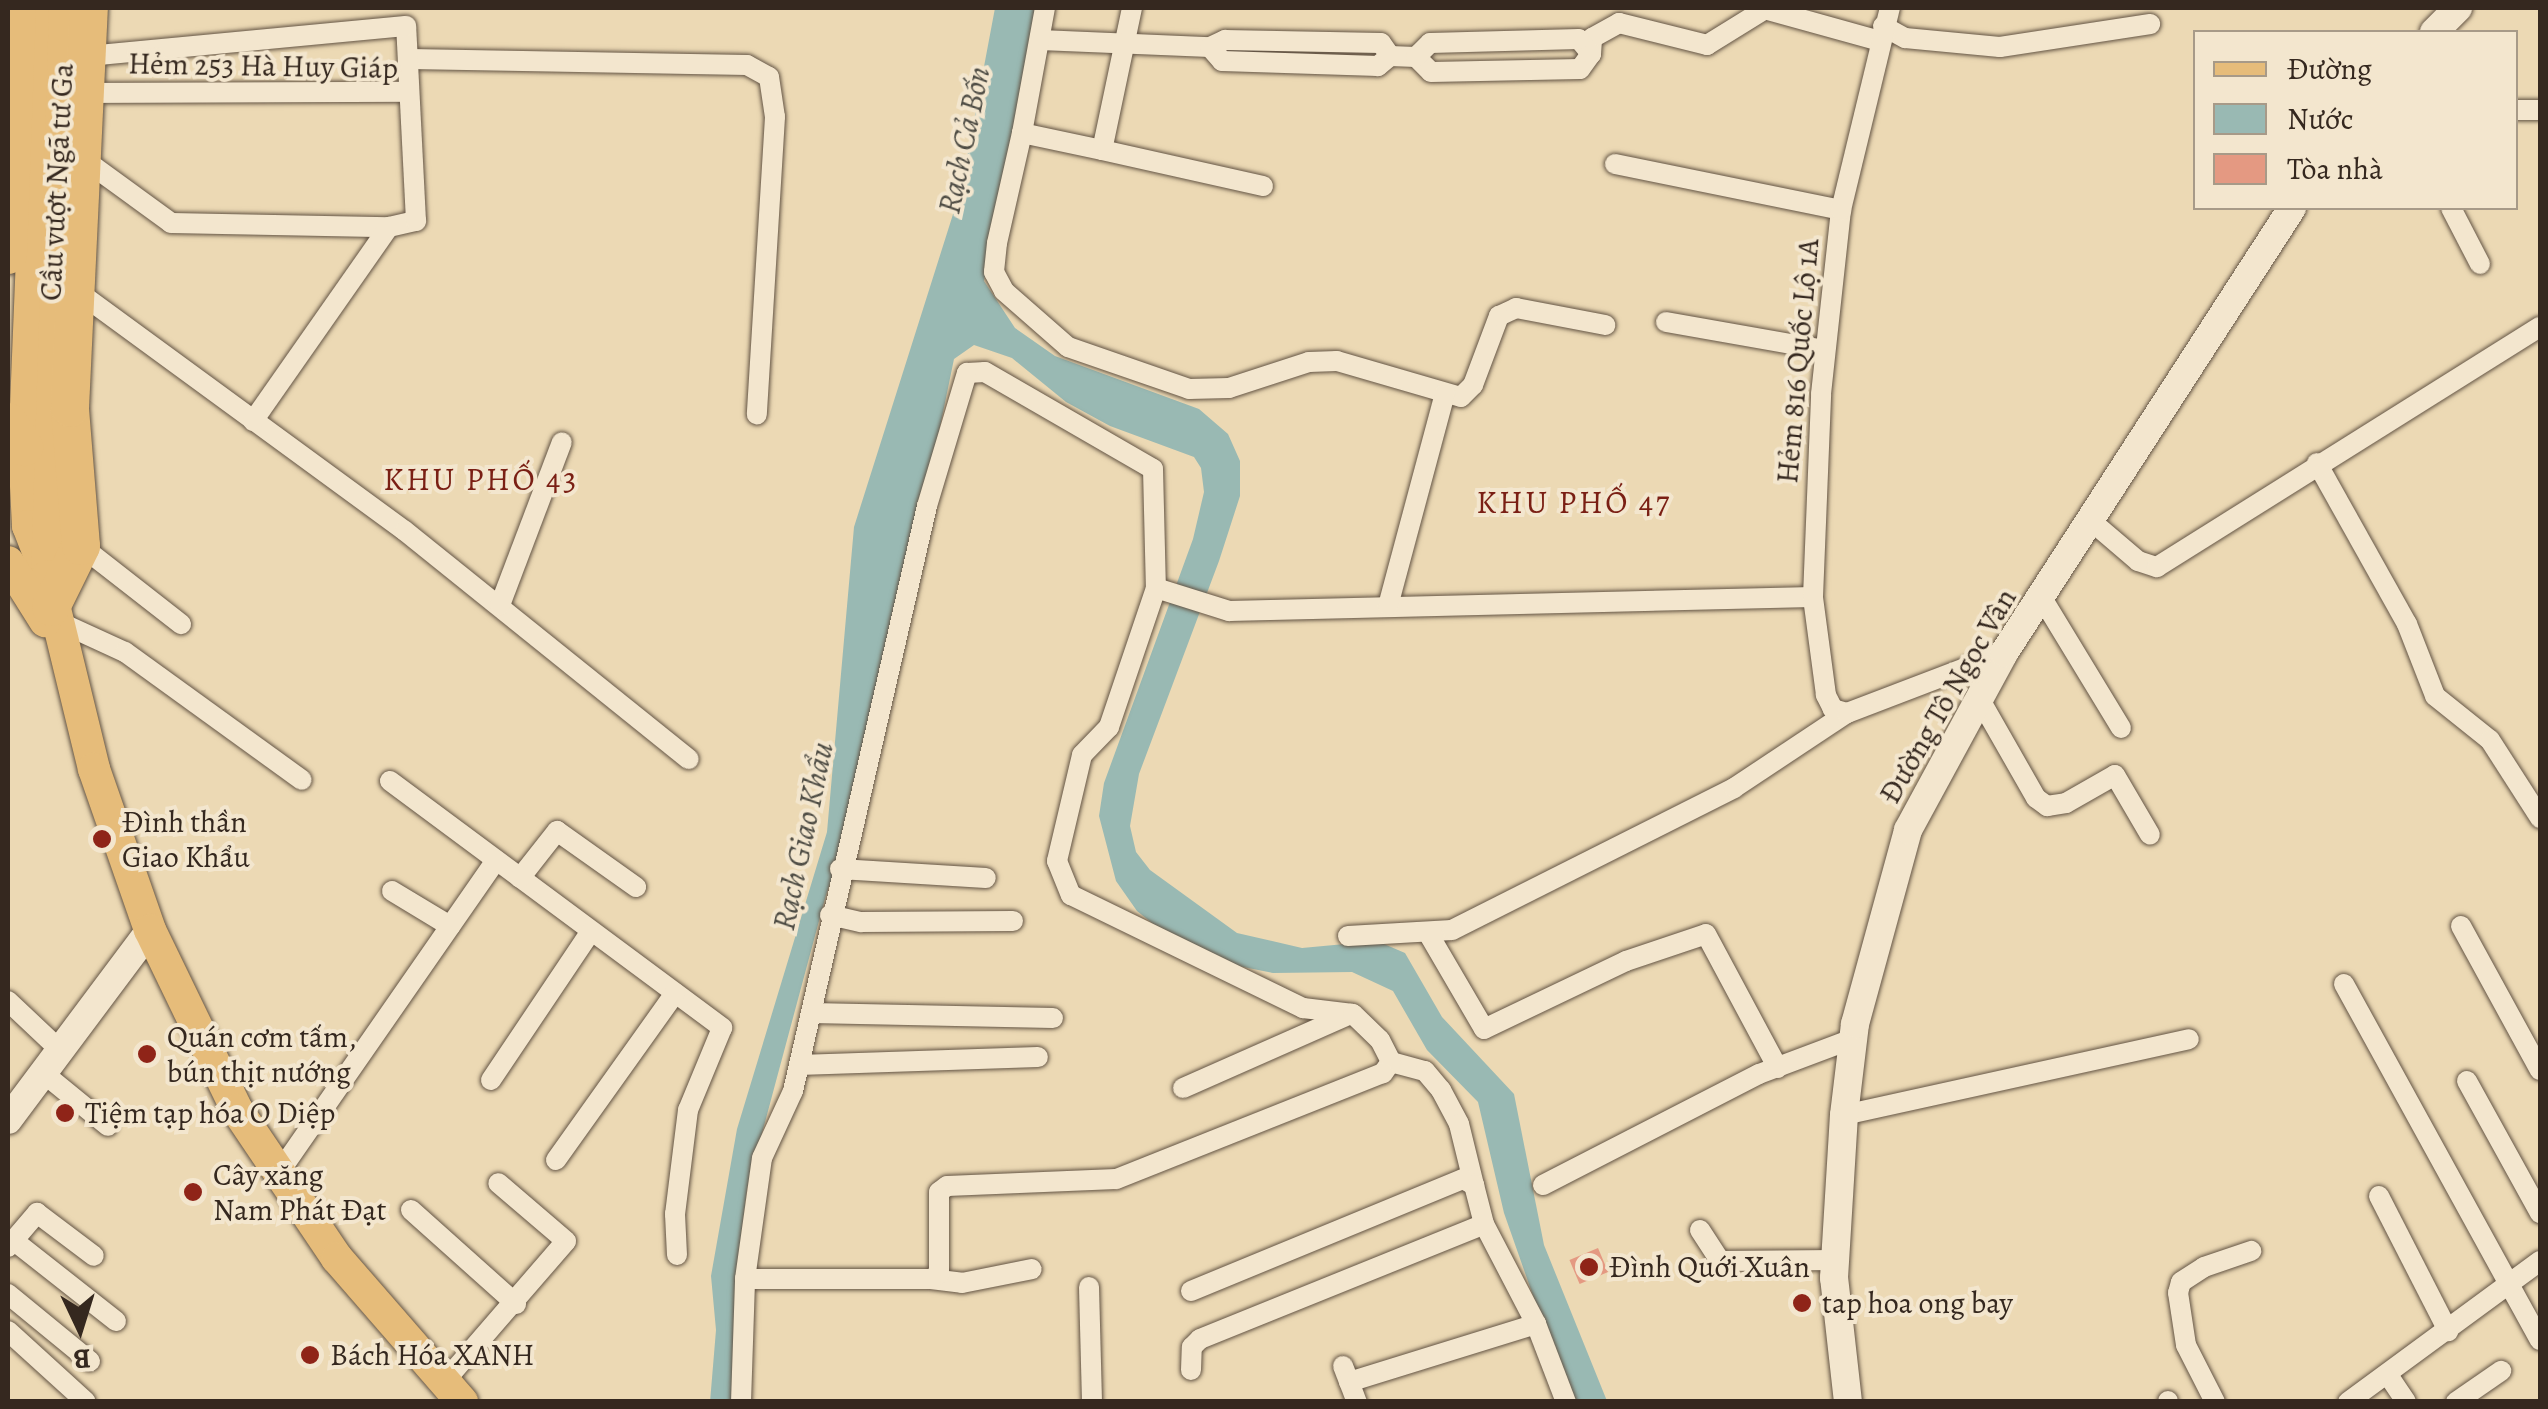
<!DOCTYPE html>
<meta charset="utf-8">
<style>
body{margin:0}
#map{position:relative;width:2548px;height:1409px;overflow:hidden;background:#ecd9b4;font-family:Alegreya,serif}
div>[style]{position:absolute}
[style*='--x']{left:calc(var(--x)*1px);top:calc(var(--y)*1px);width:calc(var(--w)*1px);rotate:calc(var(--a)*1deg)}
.water>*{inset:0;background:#99b9b3}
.building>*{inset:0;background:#e49982;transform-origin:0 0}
.roads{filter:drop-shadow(0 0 2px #635444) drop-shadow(0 0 2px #635444)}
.street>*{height:20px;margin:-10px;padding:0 10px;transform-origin:10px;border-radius:10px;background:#f3e6ce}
.secondary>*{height:28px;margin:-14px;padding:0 14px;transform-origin:14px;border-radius:14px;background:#f3e6ce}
.primary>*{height:32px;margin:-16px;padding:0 16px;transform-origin:16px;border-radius:16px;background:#e6bc7a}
.highway>*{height:38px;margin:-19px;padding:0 19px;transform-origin:19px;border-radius:19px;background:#e6bc7a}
.dots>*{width:28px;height:28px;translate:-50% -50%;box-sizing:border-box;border:5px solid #f3e6ce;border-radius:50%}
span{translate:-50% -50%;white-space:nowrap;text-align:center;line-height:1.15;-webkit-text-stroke:8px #f3e6ce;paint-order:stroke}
.street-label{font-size:30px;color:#35281f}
.poi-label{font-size:30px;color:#35281f}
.left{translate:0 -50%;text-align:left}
.water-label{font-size:32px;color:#4e4c44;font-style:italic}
.neighbourhood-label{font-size:32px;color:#7a1f14;letter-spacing:2.5px}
.frame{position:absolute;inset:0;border:10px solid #35281f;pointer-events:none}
.legend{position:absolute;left:2193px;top:30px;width:325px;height:180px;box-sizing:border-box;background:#f3e6ce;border:2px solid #a79a88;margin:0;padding:12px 18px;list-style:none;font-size:30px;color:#35281f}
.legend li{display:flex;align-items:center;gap:20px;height:50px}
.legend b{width:50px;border:2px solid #a79a88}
.north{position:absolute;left:30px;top:1279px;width:100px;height:100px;-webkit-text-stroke:8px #f3e6ce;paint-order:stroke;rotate:176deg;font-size:28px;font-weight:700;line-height:40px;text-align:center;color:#35281f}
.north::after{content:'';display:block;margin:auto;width:35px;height:45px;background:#35281f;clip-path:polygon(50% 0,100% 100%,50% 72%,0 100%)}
</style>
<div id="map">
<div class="water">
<div style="clip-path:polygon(995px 8px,1036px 8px,984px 281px,1015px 328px,1055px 356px,1199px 409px,1228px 434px,1240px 461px,1240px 496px,1219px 561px,1139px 774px,1130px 826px,1136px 852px,1150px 870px,1237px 933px,1302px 948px,1377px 941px,1405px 953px,1442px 1017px,1514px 1094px,1544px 1245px,1607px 1401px,1570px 1401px,1504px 1213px,1478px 1102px,1427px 1050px,1393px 991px,1352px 972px,1273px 973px,1223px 963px,1177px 943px,1137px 911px,1116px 881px,1099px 816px,1104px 783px,1193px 539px,1204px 492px,1201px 468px,1194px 457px,1110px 426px,1066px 402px,1012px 358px,974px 345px,954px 359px,868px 776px,826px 895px,747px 1189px,737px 1271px,738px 1401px,710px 1402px,716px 1330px,711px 1276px,737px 1129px,827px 832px,854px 527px,961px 189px)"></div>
</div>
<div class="building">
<div style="left:1598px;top:1248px;width:26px;height:31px;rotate:67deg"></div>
</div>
<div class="roads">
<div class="street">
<div style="--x:1132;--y:8;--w:145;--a:101.9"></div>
<div style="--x:1102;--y:150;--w:82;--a:-168"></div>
<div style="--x:1022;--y:133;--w:113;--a:102.8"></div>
<div style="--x:997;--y:243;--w:29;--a:96"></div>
<div style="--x:994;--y:272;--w:21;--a:62"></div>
<div style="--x:1004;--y:291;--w:85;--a:41.2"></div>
<div style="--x:1068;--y:347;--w:128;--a:19.1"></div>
<div style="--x:1189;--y:389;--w:40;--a:-1.4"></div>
<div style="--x:1229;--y:388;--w:84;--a:-18"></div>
<div style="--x:1309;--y:362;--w:28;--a:-2"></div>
<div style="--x:1337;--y:361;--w:129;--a:16.2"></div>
<div style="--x:1461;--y:397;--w:17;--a:-45"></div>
<div style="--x:1473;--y:385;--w:74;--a:-69.4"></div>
<div style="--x:1499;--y:316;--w:19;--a:-25"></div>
<div style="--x:1516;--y:308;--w:91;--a:10.8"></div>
<div style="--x:1761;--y:8;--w:123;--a:15.5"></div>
<div style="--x:1883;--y:26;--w:25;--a:29"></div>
<div style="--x:1905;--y:38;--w:95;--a:5.4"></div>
<div style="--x:2000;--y:47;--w:152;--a:-8.7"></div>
<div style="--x:1040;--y:40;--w:170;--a:2.4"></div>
<div style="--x:1210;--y:47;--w:17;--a:-25"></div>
<div style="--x:1225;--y:40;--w:156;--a:1.1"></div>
<div style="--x:1381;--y:43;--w:16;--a:55"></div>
<div style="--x:1390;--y:56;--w:16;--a:140"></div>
<div style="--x:1378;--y:66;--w:156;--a:-178.2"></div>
<div style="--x:1222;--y:61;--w:18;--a:-131"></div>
<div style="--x:1591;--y:54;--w:16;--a:-86"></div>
<div style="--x:1592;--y:38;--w:31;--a:-29"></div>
<div style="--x:1619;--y:23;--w:91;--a:14"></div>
<div style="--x:1707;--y:45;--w:68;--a:-31.8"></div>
<div style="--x:1390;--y:56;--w:26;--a:2"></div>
<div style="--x:1416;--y:57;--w:21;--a:45"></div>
<div style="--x:1431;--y:72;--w:149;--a:-1.2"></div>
<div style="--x:1580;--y:69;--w:19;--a:-54"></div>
<div style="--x:1591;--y:54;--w:19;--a:-129"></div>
<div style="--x:1579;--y:39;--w:149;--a:178.5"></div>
<div style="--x:1430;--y:43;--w:20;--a:135"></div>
<div style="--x:410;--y:59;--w:337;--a:1"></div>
<div style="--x:747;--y:65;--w:25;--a:29"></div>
<div style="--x:769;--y:77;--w:40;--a:81.5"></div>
<div style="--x:775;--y:117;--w:298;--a:93.5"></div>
<div style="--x:85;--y:93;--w:324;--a:-0.2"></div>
<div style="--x:2516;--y:110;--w:24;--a:0"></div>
<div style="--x:1022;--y:133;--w:127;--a:-79.6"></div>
<div style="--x:1102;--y:150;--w:165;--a:12.6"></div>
<div style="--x:82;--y:158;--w:110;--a:36.1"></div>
<div style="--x:171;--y:223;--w:218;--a:1.1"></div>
<div style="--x:389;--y:227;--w:28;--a:-13"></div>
<div style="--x:416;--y:221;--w:195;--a:-92.9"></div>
<div style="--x:406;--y:26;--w:320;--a:174.6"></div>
<div style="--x:1615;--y:164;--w:231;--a:11.5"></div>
<div style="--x:2451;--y:208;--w:63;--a:62.6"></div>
<div style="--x:77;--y:291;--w:406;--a:36.2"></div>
<div style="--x:405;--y:531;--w:364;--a:38.8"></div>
<div style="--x:1666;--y:322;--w:160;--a:10"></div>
<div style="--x:253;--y:421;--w:237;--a:-55"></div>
<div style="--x:2317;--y:463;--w:184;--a:60.8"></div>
<div style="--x:2407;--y:624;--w:77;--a:68.7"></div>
<div style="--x:2435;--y:696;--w:70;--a:38.7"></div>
<div style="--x:2490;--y:740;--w:93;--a:57.3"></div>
<div style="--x:2090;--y:520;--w:63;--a:40.5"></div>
<div style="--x:2138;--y:561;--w:20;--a:18"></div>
<div style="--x:2157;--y:567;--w:452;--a:-32.1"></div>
<div style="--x:81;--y:546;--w:127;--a:38"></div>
<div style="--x:1156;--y:588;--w:77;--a:17.5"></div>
<div style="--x:1229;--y:611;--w:584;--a:-1.37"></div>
<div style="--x:2042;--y:598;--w:152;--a:58.7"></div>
<div style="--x:500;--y:605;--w:174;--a:-69.2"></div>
<div style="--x:1388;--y:606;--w:220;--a:-75"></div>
<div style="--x:55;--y:620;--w:77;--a:24.6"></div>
<div style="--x:125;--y:652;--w:218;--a:35.9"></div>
<div style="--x:1979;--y:698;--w:115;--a:60.3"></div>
<div style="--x:2036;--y:798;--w:14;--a:36"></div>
<div style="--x:2047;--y:806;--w:19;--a:-9"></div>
<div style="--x:2066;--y:803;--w:56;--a:-29.7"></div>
<div style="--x:2115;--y:775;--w:69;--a:59.7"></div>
<div style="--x:1847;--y:713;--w:15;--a:-164"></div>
<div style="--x:1833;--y:709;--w:16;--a:-117"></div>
<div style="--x:1826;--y:695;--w:99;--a:-97.6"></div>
<div style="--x:1813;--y:597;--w:203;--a:-87.7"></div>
<div style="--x:1821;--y:394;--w:185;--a:-83.8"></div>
<div style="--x:1841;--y:210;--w:208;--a:-76.4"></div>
<div style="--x:390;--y:781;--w:414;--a:36.6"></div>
<div style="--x:722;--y:1028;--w:89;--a:112.5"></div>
<div style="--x:688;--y:1110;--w:105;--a:97.1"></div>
<div style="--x:675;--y:1214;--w:41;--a:87.2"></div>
<div style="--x:840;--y:869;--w:146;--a:3.5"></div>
<div style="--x:520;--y:878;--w:60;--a:-51.8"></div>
<div style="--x:557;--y:831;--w:97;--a:35.3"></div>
<div style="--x:392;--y:891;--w:68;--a:31.1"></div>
<div style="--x:830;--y:915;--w:32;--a:13"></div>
<div style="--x:861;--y:922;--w:152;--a:-0.4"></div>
<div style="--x:2461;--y:926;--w:164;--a:61.3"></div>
<div style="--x:1428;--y:933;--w:111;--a:59.7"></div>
<div style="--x:1484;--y:1029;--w:157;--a:-25.6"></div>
<div style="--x:1626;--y:961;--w:84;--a:-18.6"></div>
<div style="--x:1706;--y:934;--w:152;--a:61.8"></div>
<div style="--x:1348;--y:936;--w:104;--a:-3.3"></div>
<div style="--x:1452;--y:930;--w:316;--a:-26.7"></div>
<div style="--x:1734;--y:788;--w:136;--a:-33.6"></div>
<div style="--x:1847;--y:713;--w:168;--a:-20.9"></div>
<div style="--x:2344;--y:984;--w:406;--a:61.2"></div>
<div style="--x:8;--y:1001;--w:71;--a:43.3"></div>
<div style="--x:811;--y:1013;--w:242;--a:1.2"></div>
<div style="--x:1391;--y:1062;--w:35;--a:15"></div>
<div style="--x:1425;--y:1071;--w:25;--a:50"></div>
<div style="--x:1441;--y:1090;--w:38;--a:62"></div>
<div style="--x:1459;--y:1124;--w:63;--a:76.2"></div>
<div style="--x:799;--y:1065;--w:239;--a:-1.9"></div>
<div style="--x:42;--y:1072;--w:85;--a:39.3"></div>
<div style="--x:491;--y:1080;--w:179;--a:-56.1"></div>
<div style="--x:2467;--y:1081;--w:151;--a:61.1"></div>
<div style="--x:1183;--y:1088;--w:184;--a:-23.8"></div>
<div style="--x:1844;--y:1115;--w:353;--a:-12.4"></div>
<div style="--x:556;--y:1160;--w:205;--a:-54.5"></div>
<div style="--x:278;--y:1174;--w:382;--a:-55.2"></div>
<div style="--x:1543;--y:1185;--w:243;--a:-27.2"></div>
<div style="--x:1759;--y:1074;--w:103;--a:-20.6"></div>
<div style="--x:2379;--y:1196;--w:152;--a:62.9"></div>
<div style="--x:411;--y:1210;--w:141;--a:41.8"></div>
<div style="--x:1700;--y:1230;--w:37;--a:57"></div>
<div style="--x:1720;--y:1261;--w:115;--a:-0.5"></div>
<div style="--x:13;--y:1240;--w:131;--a:38.2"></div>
<div style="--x:8;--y:1247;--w:45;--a:-49.5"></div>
<div style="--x:37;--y:1213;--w:71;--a:37"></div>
<div style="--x:931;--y:1279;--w:31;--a:7"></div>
<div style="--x:962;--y:1283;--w:71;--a:-11.3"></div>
<div style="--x:1089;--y:1287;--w:115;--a:88.5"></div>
<div style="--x:1191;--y:1291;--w:294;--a:-22.4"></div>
<div style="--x:1463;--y:1179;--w:13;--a:29"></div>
<div style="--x:1474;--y:1185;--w:40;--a:75.6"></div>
<div style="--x:1484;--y:1224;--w:113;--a:62.5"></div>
<div style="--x:1536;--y:1324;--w:84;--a:69"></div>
<div style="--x:8;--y:1294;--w:106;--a:39.3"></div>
<div style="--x:8;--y:1331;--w:105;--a:42.3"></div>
<div style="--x:1343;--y:1366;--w:39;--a:69"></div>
<div style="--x:1191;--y:1370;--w:23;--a:-88"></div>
<div style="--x:1192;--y:1347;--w:11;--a:-45"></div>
<div style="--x:1200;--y:1339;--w:306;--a:-22"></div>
<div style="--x:2388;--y:1375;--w:32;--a:56"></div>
<div style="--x:444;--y:1382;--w:186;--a:-49.1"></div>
<div style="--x:566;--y:1241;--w:89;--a:-139.5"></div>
<div style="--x:1349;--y:1382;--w:196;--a:-17.2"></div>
<div style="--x:2168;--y:1401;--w:1;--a:90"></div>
<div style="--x:741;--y:1402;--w:123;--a:-88.1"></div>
<div style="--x:745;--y:1279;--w:122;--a:-82"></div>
<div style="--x:762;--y:1158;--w:74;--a:-65.2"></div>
<div style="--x:793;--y:1091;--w:600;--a:-77.1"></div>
<div style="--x:927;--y:506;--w:139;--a:-73.3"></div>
<div style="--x:967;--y:373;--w:18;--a:-3"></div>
<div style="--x:985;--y:372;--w:194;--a:30"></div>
<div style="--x:1153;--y:469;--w:119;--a:88.6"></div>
<div style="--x:1156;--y:588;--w:147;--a:108.7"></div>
<div style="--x:1109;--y:727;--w:39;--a:134"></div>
<div style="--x:1082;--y:755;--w:109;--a:103.3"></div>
<div style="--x:1057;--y:861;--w:37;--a:68"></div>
<div style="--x:1071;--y:895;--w:258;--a:26"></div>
<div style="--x:1303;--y:1008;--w:50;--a:6.8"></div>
<div style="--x:1353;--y:1014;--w:37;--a:44"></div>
<div style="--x:1380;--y:1040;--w:25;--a:63"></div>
<div style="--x:1391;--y:1062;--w:14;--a:126"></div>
<div style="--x:1383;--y:1073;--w:287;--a:158.3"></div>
<div style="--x:1116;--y:1179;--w:169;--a:177.6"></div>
<div style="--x:947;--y:1186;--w:10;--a:143"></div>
<div style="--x:939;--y:1192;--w:82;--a:90"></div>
<div style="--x:939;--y:1274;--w:9;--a:148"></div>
<div style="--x:931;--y:1279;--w:186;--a:180"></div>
<div style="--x:2215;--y:1402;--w:64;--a:-117"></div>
<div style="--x:2186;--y:1345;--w:53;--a:-98.7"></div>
<div style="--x:2178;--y:1293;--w:11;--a:-75"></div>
<div style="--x:2181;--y:1282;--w:27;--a:-33"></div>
<div style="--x:2204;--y:1267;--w:50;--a:-18.8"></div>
<div style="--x:2348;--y:1402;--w:238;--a:-36.3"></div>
<div style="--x:2456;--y:1402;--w:55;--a:-34.6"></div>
</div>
<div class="secondary">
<div style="--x:2434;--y:32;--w:34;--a:-45"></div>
<div style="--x:8;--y:1120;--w:237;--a:-53.2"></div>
<div style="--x:1848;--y:1402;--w:125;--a:-96.4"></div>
<div style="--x:1834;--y:1278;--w:163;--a:-86.5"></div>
<div style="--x:1844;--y:1115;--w:92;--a:-83.1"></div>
<div style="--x:1855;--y:1024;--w:201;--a:-74.7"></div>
<div style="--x:1908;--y:830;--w:201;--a:-61.5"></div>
<div style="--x:2004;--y:653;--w:530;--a:-57.09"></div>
</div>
<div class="primary">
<div style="--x:42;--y:8;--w:439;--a:92.3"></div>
<div style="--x:24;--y:447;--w:79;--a:87.1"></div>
<div style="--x:28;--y:526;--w:49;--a:68.6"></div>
<div style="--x:65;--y:8;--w:568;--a:91.82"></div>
<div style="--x:47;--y:576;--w:199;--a:76.3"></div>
<div style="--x:94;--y:769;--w:170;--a:70.8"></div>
<div style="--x:150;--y:930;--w:200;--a:64.2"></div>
<div style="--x:237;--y:1110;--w:179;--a:56"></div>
<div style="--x:337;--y:1258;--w:191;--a:49"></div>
<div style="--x:8;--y:562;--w:70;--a:57.9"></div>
</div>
<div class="highway">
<div style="--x:8;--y:255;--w:247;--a:-87.9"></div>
<div style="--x:8;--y:422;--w:30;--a:57"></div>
<div style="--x:51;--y:607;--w:68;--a:-63.8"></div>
<div style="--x:81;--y:546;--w:138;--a:-94.6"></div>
<div style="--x:70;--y:408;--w:400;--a:-87.3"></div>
</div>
</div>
<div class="dots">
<div style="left:102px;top:839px;background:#8f2418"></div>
<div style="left:147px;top:1054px;background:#8f2418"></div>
<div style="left:65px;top:1113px;background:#8f2418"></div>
<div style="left:193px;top:1192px;background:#8f2418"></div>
<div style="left:1589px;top:1267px;background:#8f2418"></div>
<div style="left:1802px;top:1303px;background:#8f2418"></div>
<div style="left:310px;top:1355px;background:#8f2418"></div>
</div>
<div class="street-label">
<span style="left:263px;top:66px;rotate:1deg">Hẻm 253 Hà Huy Giáp</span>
<span style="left:57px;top:182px;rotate:-87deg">Cầu vượt Ngã tư Ga</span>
<span style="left:1798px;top:361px;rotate:-85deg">Hẻm 816 Quốc Lộ 1A</span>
<span style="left:1948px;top:696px;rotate:-60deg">Đường Tô Ngọc Vân</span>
</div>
<div class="poi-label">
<span class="left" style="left:122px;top:839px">Đình thần<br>Giao Khẩu</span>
<span class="left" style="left:167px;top:1054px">Quán cơm tấm,<br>bún thịt nướng</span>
<span class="left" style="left:85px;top:1113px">Tiệm tạp hóa O Diệp</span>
<span class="left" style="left:213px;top:1192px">Cây xăng<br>Nam Phát Đạt</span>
<span class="left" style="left:1609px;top:1267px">Đình Quới Xuân</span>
<span class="left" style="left:1822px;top:1303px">tap hoa ong bay</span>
<span class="left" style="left:330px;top:1355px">Bách Hóa XANH</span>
</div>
<div class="water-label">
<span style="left:964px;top:140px;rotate:-78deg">Rạch Cả Bốn</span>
<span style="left:803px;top:836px;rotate:-78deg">Rạch Giao Khẩu</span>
</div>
<div class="neighbourhood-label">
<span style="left:481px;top:479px">KHU PHỐ 43</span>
<span style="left:1574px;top:502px">KHU PHỐ 47</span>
</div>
<div class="frame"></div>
<ul class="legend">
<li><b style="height:12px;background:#e6bc7a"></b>Đường</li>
<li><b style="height:28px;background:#99b9b3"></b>Nước</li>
<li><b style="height:28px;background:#e49982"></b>Tòa nhà</li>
</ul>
<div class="north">B</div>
</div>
